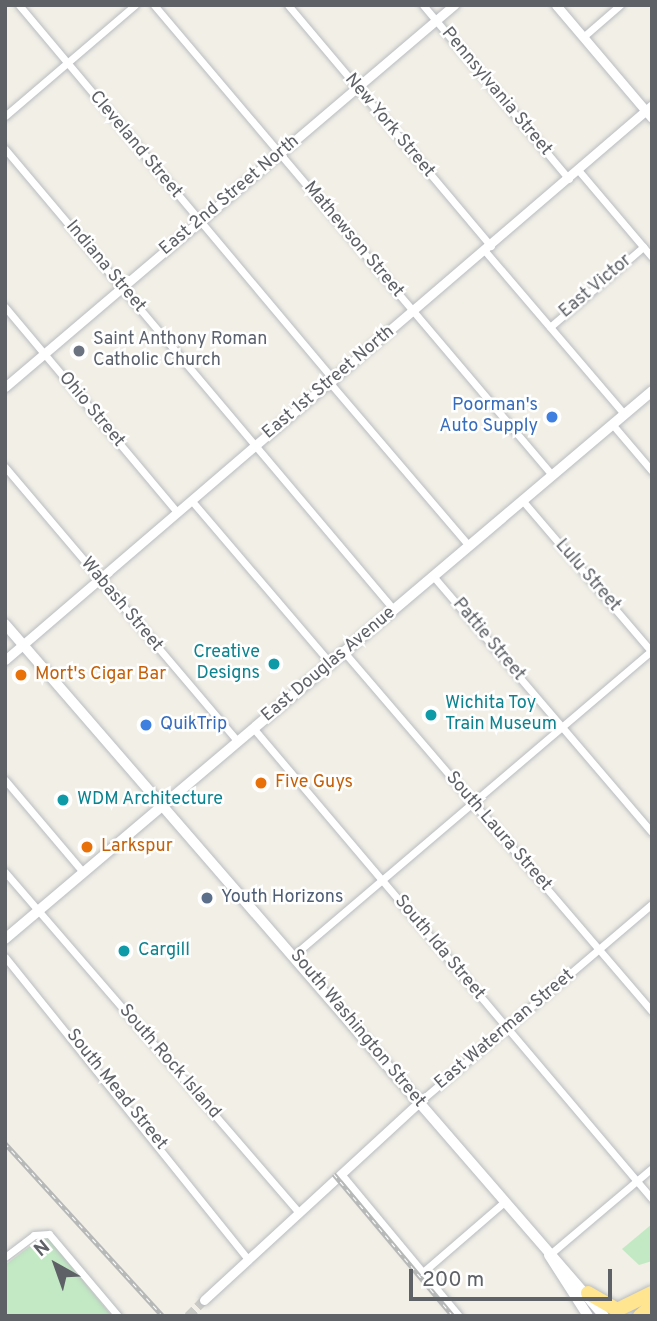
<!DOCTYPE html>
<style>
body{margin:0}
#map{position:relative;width:657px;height:1321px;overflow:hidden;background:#f1efe6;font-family:Overpass,sans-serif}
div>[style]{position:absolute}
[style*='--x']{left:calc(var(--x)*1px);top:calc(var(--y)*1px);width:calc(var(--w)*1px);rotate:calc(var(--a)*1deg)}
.green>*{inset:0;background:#c2e9c3}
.tertiary-tunnel>*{height:9px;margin-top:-4.5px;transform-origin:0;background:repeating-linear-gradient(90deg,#ccccc6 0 9px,transparent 0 13.5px)}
.roads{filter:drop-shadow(0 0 2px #b9bcc0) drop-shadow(0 0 2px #b9bcc0)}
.minor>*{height:7px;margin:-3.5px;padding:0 3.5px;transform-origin:3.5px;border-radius:3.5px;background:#fff}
.tertiary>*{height:9px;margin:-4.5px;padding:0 4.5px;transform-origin:4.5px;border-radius:4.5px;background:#fff}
.secondary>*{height:10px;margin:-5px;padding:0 5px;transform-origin:5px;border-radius:5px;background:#fff}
.motorway>*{height:14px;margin:-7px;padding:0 7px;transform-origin:7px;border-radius:7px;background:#ffe58f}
.rail>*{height:4.5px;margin-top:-2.25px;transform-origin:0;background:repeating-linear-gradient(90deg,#fff 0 5px,#b7b8b8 0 10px);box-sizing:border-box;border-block:2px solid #b7b8b8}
.dots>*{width:19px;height:19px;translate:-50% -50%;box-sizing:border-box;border:4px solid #fff;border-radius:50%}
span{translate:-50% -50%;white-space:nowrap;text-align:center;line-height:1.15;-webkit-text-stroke:5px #fff;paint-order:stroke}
.street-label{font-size:18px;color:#5e6267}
.worship-label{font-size:18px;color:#5b616d}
.left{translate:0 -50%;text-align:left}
.shop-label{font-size:18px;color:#366cbe}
.right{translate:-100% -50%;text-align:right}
.culture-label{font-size:18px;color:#0d838f}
.food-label{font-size:18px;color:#c56008}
.service-label{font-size:18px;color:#4e5e75}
.frame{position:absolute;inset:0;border:7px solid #5e6267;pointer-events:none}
.north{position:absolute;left:21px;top:1230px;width:70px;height:70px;-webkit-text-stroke:5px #fff;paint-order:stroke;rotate:320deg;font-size:19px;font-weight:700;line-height:28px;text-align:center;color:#5e6267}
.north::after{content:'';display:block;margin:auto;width:24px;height:32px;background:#5e6267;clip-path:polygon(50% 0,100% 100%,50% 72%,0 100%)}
.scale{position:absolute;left:409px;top:1269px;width:203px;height:32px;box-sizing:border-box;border:4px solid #5e6267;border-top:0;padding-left:9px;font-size:21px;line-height:24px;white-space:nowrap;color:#5e6267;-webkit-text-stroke:5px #fff;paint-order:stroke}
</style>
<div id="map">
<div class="green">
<div style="clip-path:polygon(652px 1224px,652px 1261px,639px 1265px,622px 1249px)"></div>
<div style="clip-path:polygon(41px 1238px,48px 1238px,112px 1316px,5px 1316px,5px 1265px)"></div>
</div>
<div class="tertiary-tunnel">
<div style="--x:188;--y:1316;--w:23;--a:-45"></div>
</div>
<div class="roads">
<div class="minor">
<div style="--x:19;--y:5;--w:490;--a:50"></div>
<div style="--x:154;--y:5;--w:616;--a:49.74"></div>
<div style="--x:288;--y:5;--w:315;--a:49.9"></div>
<div style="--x:423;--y:5;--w:227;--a:50"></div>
<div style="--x:583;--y:37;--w:49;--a:-40.9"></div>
<div style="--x:5;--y:116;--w:171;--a:-40.5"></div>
<div style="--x:5;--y:149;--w:603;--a:49.84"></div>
<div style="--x:579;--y:171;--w:113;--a:49.7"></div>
<div style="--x:485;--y:251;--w:214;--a:49.5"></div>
<div style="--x:5;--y:307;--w:268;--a:50"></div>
<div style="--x:550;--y:327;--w:123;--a:-40.7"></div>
<div style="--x:330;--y:383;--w:214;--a:49.5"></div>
<div style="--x:612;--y:424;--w:62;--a:49.6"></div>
<div style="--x:5;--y:467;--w:360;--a:49.7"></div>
<div style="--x:191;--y:500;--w:216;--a:49.5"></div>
<div style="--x:522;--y:500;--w:200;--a:49.5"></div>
<div style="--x:433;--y:576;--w:337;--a:49.5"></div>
<div style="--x:344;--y:652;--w:473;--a:49.4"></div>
<div style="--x:254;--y:729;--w:616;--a:49.74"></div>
<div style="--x:5;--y:780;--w:121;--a:49.7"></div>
<div style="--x:5;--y:872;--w:450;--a:49.2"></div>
<div style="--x:295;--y:954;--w:469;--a:-40.4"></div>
<div style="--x:5;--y:957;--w:388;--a:51.2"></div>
<div style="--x:418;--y:1103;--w:307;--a:-40.4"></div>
<div style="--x:342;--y:1175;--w:183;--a:50.3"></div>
<div style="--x:549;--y:1255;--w:135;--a:-40.2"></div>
<div style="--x:5;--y:1257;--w:36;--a:-37"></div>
<div style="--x:34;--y:1235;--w:15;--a:-4"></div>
<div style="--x:49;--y:1234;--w:107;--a:49.9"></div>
<div style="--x:423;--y:1272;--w:106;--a:-40.8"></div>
</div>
<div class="tertiary">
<div style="--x:556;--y:5;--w:148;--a:49.7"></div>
<div style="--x:5;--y:387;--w:590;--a:-40.39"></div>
<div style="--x:5;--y:660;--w:852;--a:-40.62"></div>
<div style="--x:204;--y:1300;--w:291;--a:-42.6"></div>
</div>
<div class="secondary">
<div style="--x:5;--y:624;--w:915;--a:49.12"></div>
<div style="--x:5;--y:939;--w:848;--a:-40.26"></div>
<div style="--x:549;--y:1255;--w:72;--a:57.4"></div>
</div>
<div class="motorway">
<div style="--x:588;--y:1293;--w:34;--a:30"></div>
<div style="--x:617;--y:1310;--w:39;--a:-26"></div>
<div style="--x:640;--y:1316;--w:16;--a:-40"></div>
</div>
</div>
<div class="rail">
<div style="--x:5;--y:1143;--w:234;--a:47.6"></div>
<div style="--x:334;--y:1174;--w:185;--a:50"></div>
</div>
<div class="dots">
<div style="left:79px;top:351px;background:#6b7280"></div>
<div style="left:552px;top:417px;background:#3f7fe0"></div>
<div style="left:274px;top:664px;background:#0f9aa8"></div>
<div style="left:21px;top:675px;background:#e8710a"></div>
<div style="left:431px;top:715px;background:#0f9aa8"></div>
<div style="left:146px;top:725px;background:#3f7fe0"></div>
<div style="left:261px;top:783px;background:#e8710a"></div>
<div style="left:63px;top:800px;background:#0f9aa8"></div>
<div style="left:87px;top:847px;background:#e8710a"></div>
<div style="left:207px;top:898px;background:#5c6f8a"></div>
<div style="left:124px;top:951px;background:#0f9aa8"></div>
</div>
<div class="street-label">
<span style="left:496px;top:92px;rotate:50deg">Pennsylvania Street</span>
<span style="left:389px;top:126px;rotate:50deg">New York Street</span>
<span style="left:135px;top:145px;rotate:50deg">Cleveland Street</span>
<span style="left:230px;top:196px;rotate:-40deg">East 2nd Street North</span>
<span style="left:353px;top:240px;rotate:50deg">Mathewson Street</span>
<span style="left:105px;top:267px;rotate:50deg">Indiana Street</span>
<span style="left:596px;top:287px;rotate:-40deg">East Victor</span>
<span style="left:329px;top:383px;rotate:-40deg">East 1st Street North</span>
<span style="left:91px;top:410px;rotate:50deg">Ohio Street</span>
<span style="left:587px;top:576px;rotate:49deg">Lulu Street</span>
<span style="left:121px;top:605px;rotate:50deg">Wabash Street</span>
<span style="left:488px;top:640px;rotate:50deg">Pattie Street</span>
<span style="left:329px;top:665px;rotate:-40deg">East Douglas Avenue</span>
<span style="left:498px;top:832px;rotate:49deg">South Laura Street</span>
<span style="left:439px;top:948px;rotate:50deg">South Ida Street</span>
<span style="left:357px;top:1029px;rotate:50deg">South Washington Street</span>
<span style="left:505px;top:1030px;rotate:-40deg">East Waterman Street</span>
<span style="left:169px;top:1062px;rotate:49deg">South Rock Island</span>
<span style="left:116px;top:1090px;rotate:51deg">South Mead Street</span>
</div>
<div class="worship-label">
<span class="left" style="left:93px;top:351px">Saint Anthony Roman<br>Catholic Church</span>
</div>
<div class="shop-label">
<span class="right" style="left:538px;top:417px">Poorman's<br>Auto Supply</span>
<span class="left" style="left:160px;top:725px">QuikTrip</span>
</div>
<div class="culture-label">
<span class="right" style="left:260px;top:664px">Creative<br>Designs</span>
<span class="left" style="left:445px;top:715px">Wichita Toy<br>Train Museum</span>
<span class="left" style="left:77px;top:800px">WDM Architecture</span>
<span class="left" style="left:138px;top:951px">Cargill</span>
</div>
<div class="food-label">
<span class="left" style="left:35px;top:675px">Mort's Cigar Bar</span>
<span class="left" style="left:275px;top:783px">Five Guys</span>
<span class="left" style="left:101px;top:847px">Larkspur</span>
</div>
<div class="service-label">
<span class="left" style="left:221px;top:898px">Youth Horizons</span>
</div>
<div class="frame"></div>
<div class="north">N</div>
<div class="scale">200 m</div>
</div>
